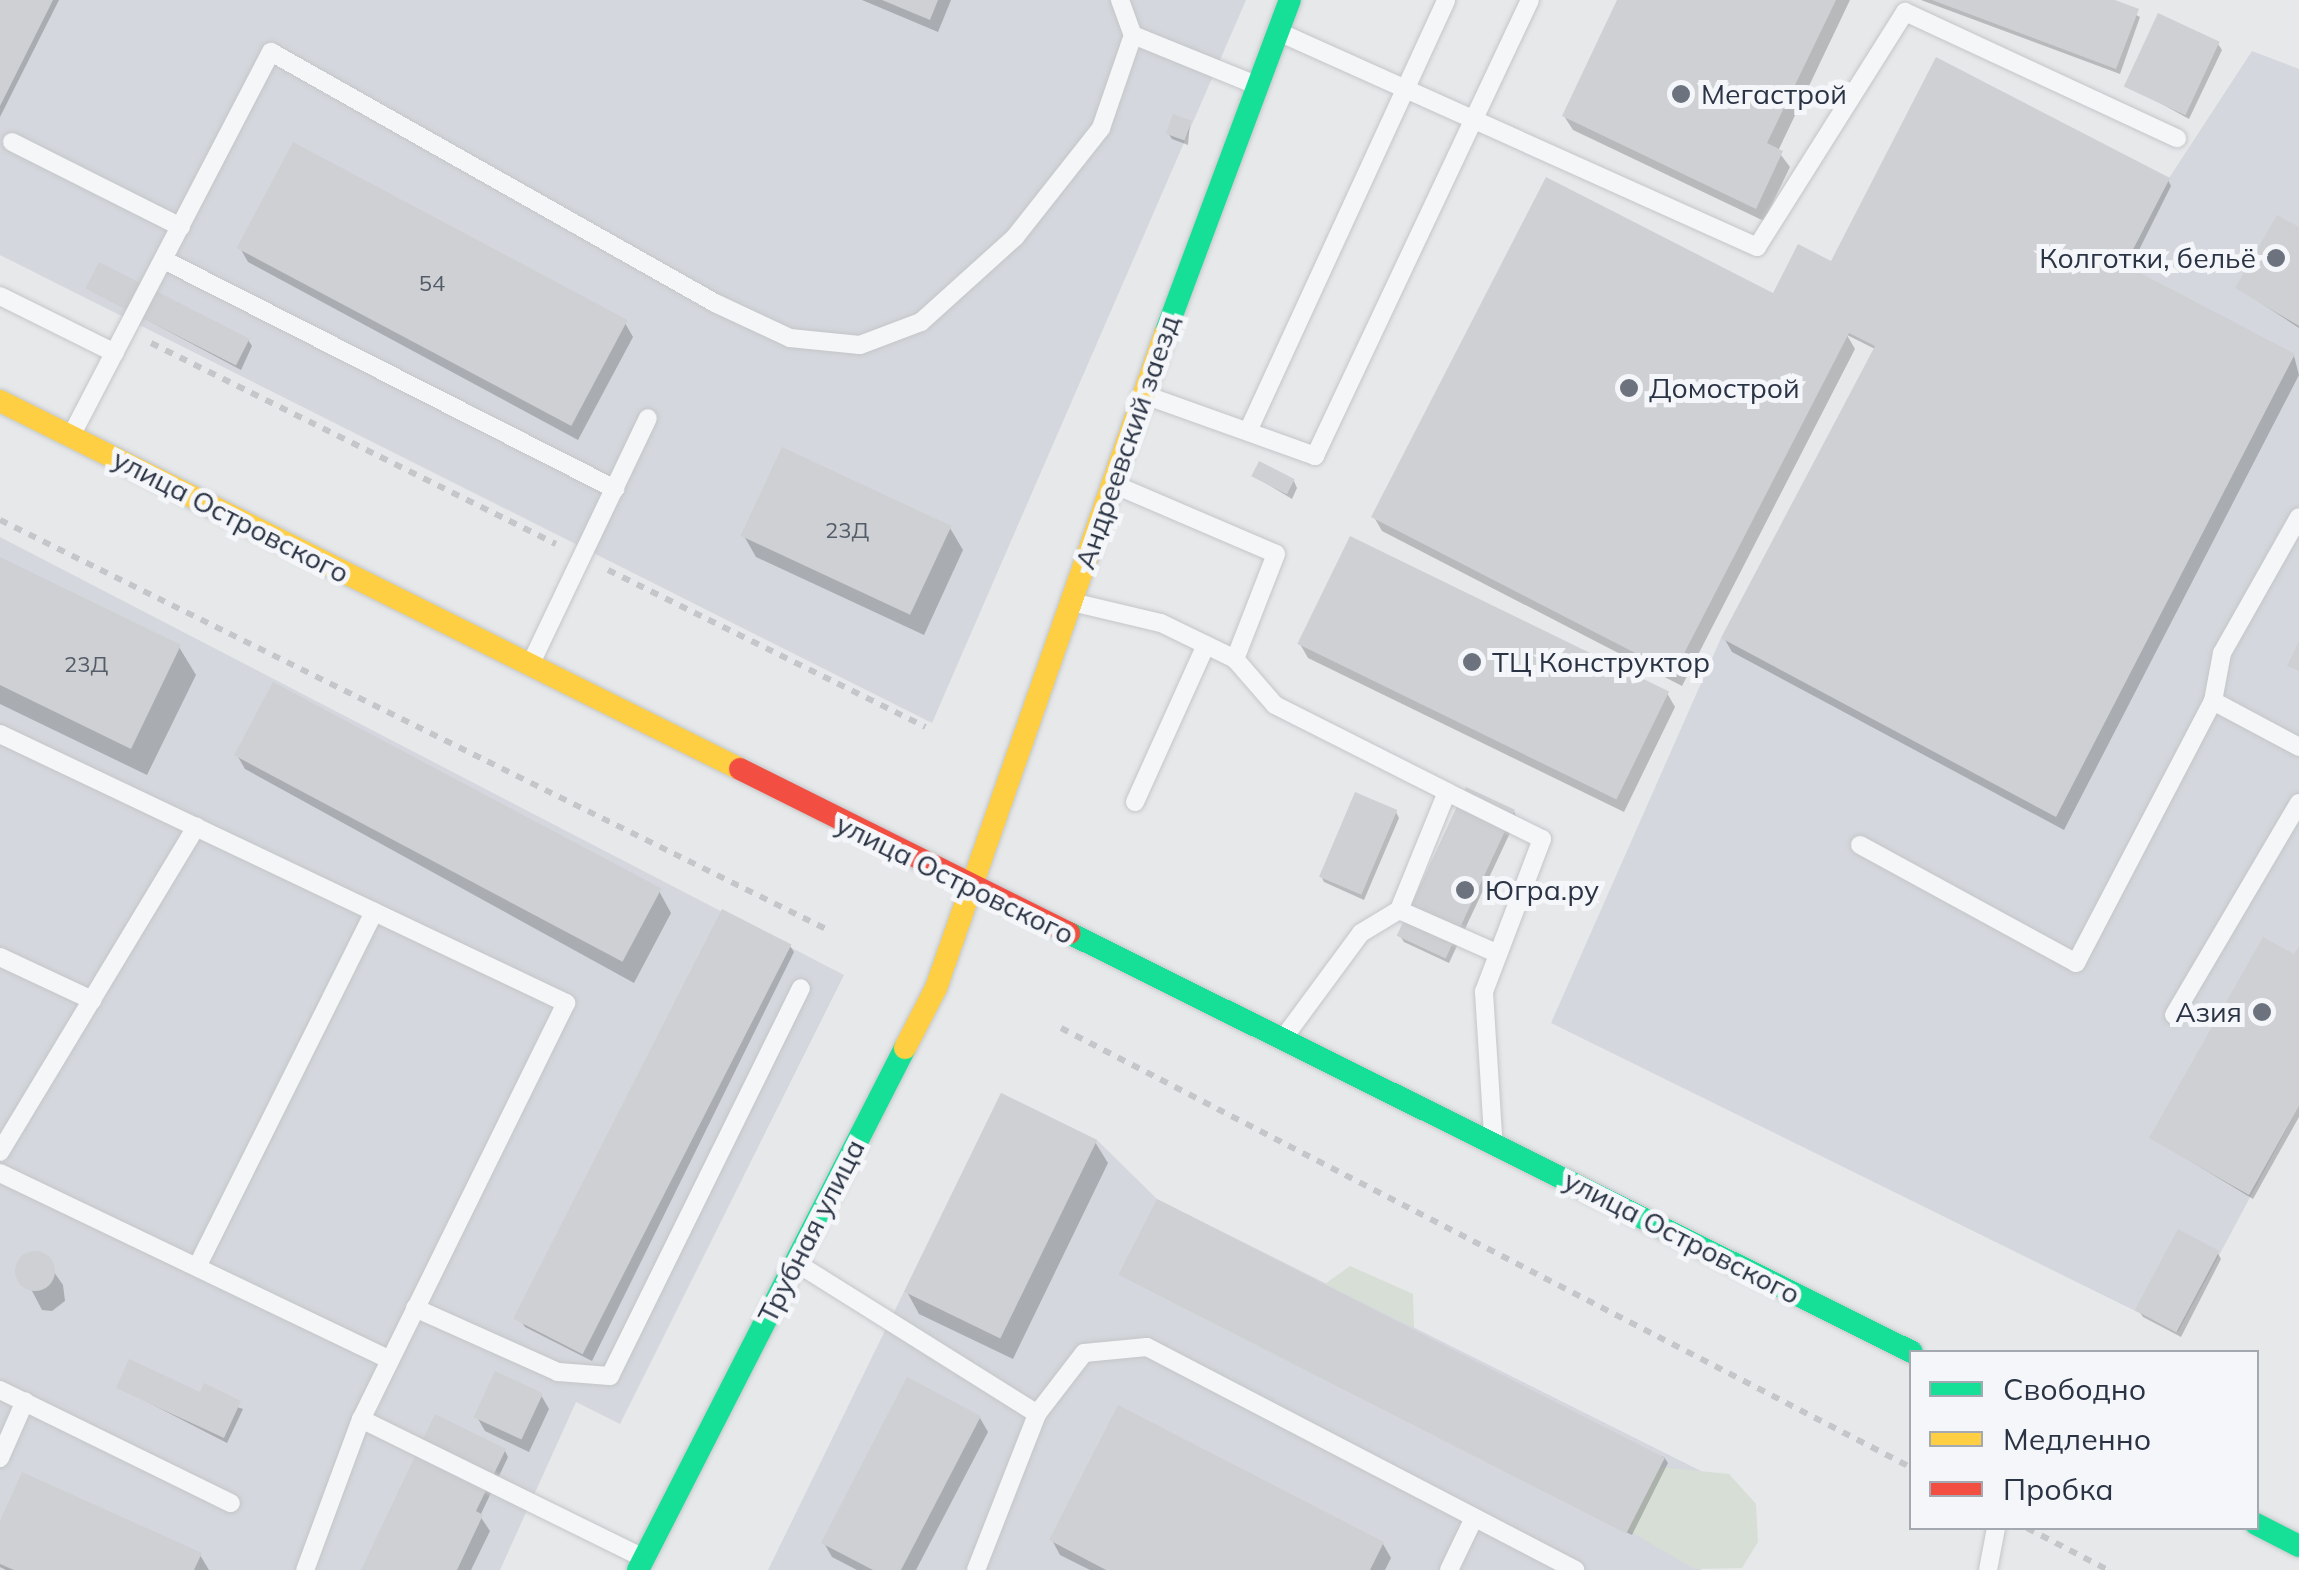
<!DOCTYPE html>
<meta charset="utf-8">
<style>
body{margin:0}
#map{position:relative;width:2299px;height:1570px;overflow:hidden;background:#e6e8ea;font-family:Mulish,sans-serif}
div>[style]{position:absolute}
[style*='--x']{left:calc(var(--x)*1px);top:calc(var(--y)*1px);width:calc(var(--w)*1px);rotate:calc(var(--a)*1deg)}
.built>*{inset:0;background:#d4d7dd}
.green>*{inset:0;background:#d6ded6}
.shadow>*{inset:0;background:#0003}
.building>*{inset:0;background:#ced0d3;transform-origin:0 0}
.round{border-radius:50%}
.path>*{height:6px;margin-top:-3px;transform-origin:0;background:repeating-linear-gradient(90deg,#c5c6ca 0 8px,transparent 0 16px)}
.roads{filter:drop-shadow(0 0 2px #c4c6c8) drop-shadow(0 0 2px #c4c6c8)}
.lane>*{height:18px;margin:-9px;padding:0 9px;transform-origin:9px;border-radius:9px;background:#f5f6f7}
.fast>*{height:22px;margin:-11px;padding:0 11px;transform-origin:11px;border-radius:11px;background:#16e098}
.slow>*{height:22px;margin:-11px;padding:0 11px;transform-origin:11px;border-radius:11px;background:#ffcf43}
.jam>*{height:22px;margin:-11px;padding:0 11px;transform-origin:11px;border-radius:11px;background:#f24e42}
.dots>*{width:28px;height:28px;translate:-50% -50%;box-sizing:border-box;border:5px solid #f4f6f9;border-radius:50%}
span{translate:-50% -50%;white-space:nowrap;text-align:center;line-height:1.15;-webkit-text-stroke:10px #f4f6f9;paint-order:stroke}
.number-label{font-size:22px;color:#545c69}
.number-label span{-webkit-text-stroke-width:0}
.poi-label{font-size:28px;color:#2b3445}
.left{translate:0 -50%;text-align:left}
.right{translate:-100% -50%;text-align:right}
.street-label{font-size:28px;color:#2b3445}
.legend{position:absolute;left:1909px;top:1350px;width:350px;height:180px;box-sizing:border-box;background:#f4f6f9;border:2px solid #a4a8b1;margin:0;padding:12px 18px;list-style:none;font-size:30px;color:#2b3445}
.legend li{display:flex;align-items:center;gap:20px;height:50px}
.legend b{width:50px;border:2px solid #a4a8b1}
</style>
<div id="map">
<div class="built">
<div style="clip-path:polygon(0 0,1246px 0,932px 723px,0 255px)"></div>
<div style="clip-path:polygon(2252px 51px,2299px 69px,2299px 1106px,2178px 1332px,1551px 1023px,1721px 638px,1830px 433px,2169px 178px)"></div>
<div style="clip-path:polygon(0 537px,844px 975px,620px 1424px,576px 1402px,500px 1570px,0 1570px)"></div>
<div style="clip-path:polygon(1001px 1093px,1097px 1140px,1157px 1199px,1713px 1477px,1690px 1522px,1701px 1570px,768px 1570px)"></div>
</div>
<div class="green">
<div style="clip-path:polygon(1350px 1266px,1413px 1294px,1414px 1328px,1325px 1284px)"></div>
<div style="clip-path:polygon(1659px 1467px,1729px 1474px,1756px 1504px,1758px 1542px,1742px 1568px,1694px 1569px,1628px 1530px)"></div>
</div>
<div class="shadow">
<div style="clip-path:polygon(3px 0,59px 0,0 117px,0 6px)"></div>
<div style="clip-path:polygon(862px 0,951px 0,938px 32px)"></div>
<div style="clip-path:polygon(1620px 0,1850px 0,1778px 151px,1790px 167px,1764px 221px,1573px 130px,1564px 116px)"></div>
<div style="clip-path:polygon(1921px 0,2108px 0,2140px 17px,2120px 74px)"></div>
<div style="clip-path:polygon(2218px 44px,2222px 50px,2189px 119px,2127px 85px)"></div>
<div style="clip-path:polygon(1190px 123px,1188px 145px,1172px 139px,1168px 133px)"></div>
<div style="clip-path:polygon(2168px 180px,2171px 186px,2129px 270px,2294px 356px,2299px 375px,2064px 830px,1732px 652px,1724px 638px,1875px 349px,1847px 335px,1855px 349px,1682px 686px,1382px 531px,1374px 517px,1779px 300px,1832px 264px)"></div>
<div style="clip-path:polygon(2299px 230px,2299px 328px,2238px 288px)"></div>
<div style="clip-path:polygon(240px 248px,625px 323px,633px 337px,578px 440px,248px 262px)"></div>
<div style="clip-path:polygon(89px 289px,248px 340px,252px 346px,241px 370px)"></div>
<div style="clip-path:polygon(1254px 476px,1294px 481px,1297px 488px,1292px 499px)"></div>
<div style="clip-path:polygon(950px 528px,963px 550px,924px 635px,756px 557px,744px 536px)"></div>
<div style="clip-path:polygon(0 559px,179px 647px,196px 675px,147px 775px,0 704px)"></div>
<div style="clip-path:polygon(1300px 644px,1667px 693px,1675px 707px,1624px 812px,1308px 658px)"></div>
<div style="clip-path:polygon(237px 755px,659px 891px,671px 913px,634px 983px,245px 769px)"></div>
<div style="clip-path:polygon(1514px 811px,1517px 818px,1449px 963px,1404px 942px,1400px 936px)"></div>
<div style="clip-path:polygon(1396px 812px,1399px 818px,1364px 900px,1324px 882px,1321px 876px)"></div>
<div style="clip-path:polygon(790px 946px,794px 952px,592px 1361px,525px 1327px,521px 1321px)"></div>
<div style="clip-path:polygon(2299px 951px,2299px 1117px,2253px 1199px,2152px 1138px)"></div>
<div style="clip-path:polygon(1095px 1142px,1108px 1163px,1013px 1359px,919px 1314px,907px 1292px)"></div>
<div style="clip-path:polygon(2217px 1252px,2221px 1259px,2181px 1337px,2143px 1317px,2139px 1311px)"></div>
<div style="clip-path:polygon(42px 1255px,63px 1285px,65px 1301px,52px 1311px,42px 1310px,19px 1266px,25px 1257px)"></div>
<div style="clip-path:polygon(1121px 1275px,1664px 1457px,1668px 1463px,1632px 1535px)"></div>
<div style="clip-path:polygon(118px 1387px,201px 1395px,243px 1409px,227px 1443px)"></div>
<div style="clip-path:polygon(541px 1395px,549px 1409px,529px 1452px,485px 1431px,477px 1417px)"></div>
<div style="clip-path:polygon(980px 1418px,988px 1432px,916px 1570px,857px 1570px,832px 1557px,824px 1543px)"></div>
<div style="clip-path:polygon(505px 1451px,508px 1457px,480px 1516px,490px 1531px,471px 1570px,364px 1570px)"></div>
<div style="clip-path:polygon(0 1527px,200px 1555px,209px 1570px,6px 1570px,0 1567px)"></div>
<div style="clip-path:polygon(1052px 1540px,1383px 1544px,1391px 1558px,1385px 1570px,1090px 1570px,1060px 1555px)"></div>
</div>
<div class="building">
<div style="clip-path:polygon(0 0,53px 0,0 106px)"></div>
<div style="clip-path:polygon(882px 0,938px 0,930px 20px)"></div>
<div style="clip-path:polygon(1617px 0,1836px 0,1767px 143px,1783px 151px,1756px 209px,1562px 116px)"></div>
<div style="clip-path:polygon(1932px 0,2115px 0,2139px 9px,2116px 69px)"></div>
<div style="left:2158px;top:13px;width:68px;height:81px;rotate:25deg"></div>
<div style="clip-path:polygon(1936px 57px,2170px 178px,2125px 265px,2295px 354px,2056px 817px,1721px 638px,1875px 346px,1849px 333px,1674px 673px,1371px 517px,1546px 177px,1773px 293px,1798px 244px,1831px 261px)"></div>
<div style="left:1173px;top:114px;width:20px;height:21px;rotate:20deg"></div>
<div style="left:293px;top:142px;width:379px;height:120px;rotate:28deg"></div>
<div style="clip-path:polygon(2277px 215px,2299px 227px,2299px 326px,2235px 288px)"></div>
<div style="left:99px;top:262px;width:169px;height:30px;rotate:27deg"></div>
<div style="left:782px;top:447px;width:187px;height:98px;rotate:25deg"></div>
<div style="left:1259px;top:461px;width:40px;height:17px;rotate:27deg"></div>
<div style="left:1350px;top:536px;width:355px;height:120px;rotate:26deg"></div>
<div style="clip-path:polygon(0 557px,181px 645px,131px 749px,0 685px)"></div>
<div style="clip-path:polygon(2299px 641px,2299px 671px,2287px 666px)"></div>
<div style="left:273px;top:682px;width:440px;height:83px;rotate:28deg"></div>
<div style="left:1466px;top:787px;width:54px;height:164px;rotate:25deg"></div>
<div style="left:1355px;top:792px;width:46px;height:92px;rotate:23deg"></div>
<div style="left:722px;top:909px;width:78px;height:460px;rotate:27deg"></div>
<div style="clip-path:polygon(2263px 937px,2294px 954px,2299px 946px,2299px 1106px,2249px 1195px,2149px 1138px)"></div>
<div style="left:1001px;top:1093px;width:107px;height:221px;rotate:26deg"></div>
<div style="left:1157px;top:1199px;width:570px;height:85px;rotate:27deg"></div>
<div style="left:2178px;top:1229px;width:47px;height:92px;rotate:28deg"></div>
<div class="round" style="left:15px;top:1251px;width:40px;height:40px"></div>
<div style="clip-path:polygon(129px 1359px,200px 1392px,204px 1383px,241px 1401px,224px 1438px,116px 1388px)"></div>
<div style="left:495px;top:1371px;width:53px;height:51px;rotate:25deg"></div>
<div style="clip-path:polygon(907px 1377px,981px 1416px,901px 1570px,873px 1570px,821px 1543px)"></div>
<div style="clip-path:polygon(1118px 1405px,1384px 1542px,1370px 1570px,1106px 1570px,1049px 1540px)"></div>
<div style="clip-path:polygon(435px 1414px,506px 1449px,476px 1511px,483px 1515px,457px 1570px,361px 1570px)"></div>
<div style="clip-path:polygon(22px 1472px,202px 1553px,194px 1570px,14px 1570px,0 1564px,0 1521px)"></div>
</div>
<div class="path">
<div style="--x:151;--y:343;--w:452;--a:26.4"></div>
<div style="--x:0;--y:520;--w:924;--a:26.34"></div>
<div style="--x:608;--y:570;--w:354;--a:26.3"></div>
<div style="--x:1061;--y:1028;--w:958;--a:27.34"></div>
<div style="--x:2027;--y:1528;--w:91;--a:27.4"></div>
</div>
<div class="roads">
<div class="lane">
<div style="--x:1120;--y:0;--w:37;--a:70"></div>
<div style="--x:1133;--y:35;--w:133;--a:22.1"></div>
<div style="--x:1281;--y:33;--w:522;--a:24.21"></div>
<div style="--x:1757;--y:247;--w:278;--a:-57.8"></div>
<div style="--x:1905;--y:12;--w:300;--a:24.9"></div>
<div style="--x:12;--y:142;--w:189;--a:26.7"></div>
<div style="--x:164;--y:260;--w:506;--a:26.92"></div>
<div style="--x:0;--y:296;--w:128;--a:26.4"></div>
<div style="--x:1142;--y:394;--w:184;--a:19.7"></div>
<div style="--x:1315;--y:456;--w:504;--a:-64.76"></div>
<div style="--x:1249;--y:429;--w:472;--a:-65.3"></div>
<div style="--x:71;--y:436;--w:433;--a:-62.5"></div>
<div style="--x:271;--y:52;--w:510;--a:29.48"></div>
<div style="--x:715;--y:303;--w:83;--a:25"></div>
<div style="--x:790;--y:338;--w:70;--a:5.7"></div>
<div style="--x:860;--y:345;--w:65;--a:-20.7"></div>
<div style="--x:921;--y:322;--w:127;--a:-42.1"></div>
<div style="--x:1015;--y:237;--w:139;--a:-51.7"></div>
<div style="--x:1101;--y:128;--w:98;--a:-71"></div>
<div style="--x:1113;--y:484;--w:177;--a:23.2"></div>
<div style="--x:1276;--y:554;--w:113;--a:111.3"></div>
<div style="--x:1072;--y:602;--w:91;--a:13.3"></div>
<div style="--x:1161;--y:623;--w:82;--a:25.9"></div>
<div style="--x:1235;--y:659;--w:61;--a:49"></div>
<div style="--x:1275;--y:705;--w:193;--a:26.8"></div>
<div style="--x:532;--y:661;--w:269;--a:-64.5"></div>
<div style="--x:2213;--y:701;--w:98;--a:28.1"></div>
<div style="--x:0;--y:734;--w:627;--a:25.42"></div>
<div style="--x:566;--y:1003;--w:464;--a:116.2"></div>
<div style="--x:361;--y:1419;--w:161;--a:110.3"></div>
<div style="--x:1135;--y:802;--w:172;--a:-65.7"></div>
<div style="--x:1860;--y:845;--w:246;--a:28.6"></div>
<div style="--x:2076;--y:963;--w:296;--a:-62.4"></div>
<div style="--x:2213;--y:701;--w:49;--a:-79.4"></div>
<div style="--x:2222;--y:653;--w:156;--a:-60.5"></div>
<div style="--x:1399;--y:910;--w:106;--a:23.9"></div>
<div style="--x:0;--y:957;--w:102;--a:25.1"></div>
<div style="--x:2174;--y:1015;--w:246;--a:-59.5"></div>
<div style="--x:1285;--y:1036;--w:128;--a:-53.6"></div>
<div style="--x:1361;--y:933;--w:44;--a:-31.2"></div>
<div style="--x:1399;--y:910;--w:127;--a:-67.9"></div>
<div style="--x:1447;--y:792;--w:106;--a:26.3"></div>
<div style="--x:1542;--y:839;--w:164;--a:110.8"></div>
<div style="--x:1484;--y:992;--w:145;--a:86.4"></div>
<div style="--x:0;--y:1152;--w:380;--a:-58.9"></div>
<div style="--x:0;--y:1173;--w:431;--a:25.6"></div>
<div style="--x:795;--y:1262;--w:286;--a:32.1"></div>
<div style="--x:1037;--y:1414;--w:77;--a:-52.4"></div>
<div style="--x:1084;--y:1353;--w:63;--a:-5.4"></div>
<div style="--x:1147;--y:1347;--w:483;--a:27.5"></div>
<div style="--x:197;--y:1267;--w:397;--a:-63.5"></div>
<div style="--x:415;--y:1308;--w:157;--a:24.1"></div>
<div style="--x:558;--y:1372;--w:52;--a:4.4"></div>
<div style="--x:610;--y:1376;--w:432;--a:-63.8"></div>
<div style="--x:0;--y:1390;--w:257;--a:26.1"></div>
<div style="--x:361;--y:1419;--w:315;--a:26.2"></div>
<div style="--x:0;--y:1458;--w:62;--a:-66.3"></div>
<div style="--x:976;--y:1570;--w:168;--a:-68.6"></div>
<div style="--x:1449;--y:1570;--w:58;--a:-64.3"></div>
<div style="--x:1988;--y:1570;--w:43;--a:-79.2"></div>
</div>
<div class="fast">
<div style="--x:1165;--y:334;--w:357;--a:-69.5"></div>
<div style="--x:1069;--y:933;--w:941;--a:26.43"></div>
<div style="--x:2256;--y:1524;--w:48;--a:27.1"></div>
<div style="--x:638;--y:1570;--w:586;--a:-62.91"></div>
</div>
<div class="slow">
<div style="--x:0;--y:401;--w:826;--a:26.44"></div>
<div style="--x:905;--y:1048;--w:68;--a:-62.7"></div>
<div style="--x:936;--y:988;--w:693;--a:-70.7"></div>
</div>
<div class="jam">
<div style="--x:740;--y:769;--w:368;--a:26.5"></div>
</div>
</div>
<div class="dots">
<div style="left:1681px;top:94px;background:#6c737f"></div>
<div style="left:2276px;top:258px;background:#6c737f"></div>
<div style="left:1629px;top:388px;background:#6c737f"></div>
<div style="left:1472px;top:662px;background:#6c737f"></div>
<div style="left:1465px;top:890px;background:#6c737f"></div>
<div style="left:2262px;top:1012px;background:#6c737f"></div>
</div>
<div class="number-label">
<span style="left:432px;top:284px">54</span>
<span style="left:847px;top:531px">23Д</span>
<span style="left:86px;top:665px">23Д</span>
</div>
<div class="poi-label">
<span class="left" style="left:1701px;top:94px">Мегастрой</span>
<span class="right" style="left:2256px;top:258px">Колготки, бельё</span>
<span class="left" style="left:1649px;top:388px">Домострой</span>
<span class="left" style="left:1492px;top:662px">ТЦ Конструктор</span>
<span class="left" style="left:1485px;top:890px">Югра.ру</span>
<span class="right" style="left:2242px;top:1012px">Азия</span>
</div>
<div class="street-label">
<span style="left:1127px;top:442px;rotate:-71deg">Андреевский заезд</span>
<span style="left:231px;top:516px;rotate:27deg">улица Островского</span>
<span style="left:955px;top:879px;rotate:26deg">улица Островского</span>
<span style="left:811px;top:1231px;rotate:-63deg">Трубная улица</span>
<span style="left:1682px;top:1237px;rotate:27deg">улица Островского</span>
</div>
<ul class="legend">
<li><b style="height:12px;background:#16e098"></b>Свободно</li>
<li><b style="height:12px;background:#ffcf43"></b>Медленно</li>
<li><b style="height:12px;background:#f24e42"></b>Пробка</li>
</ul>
</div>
